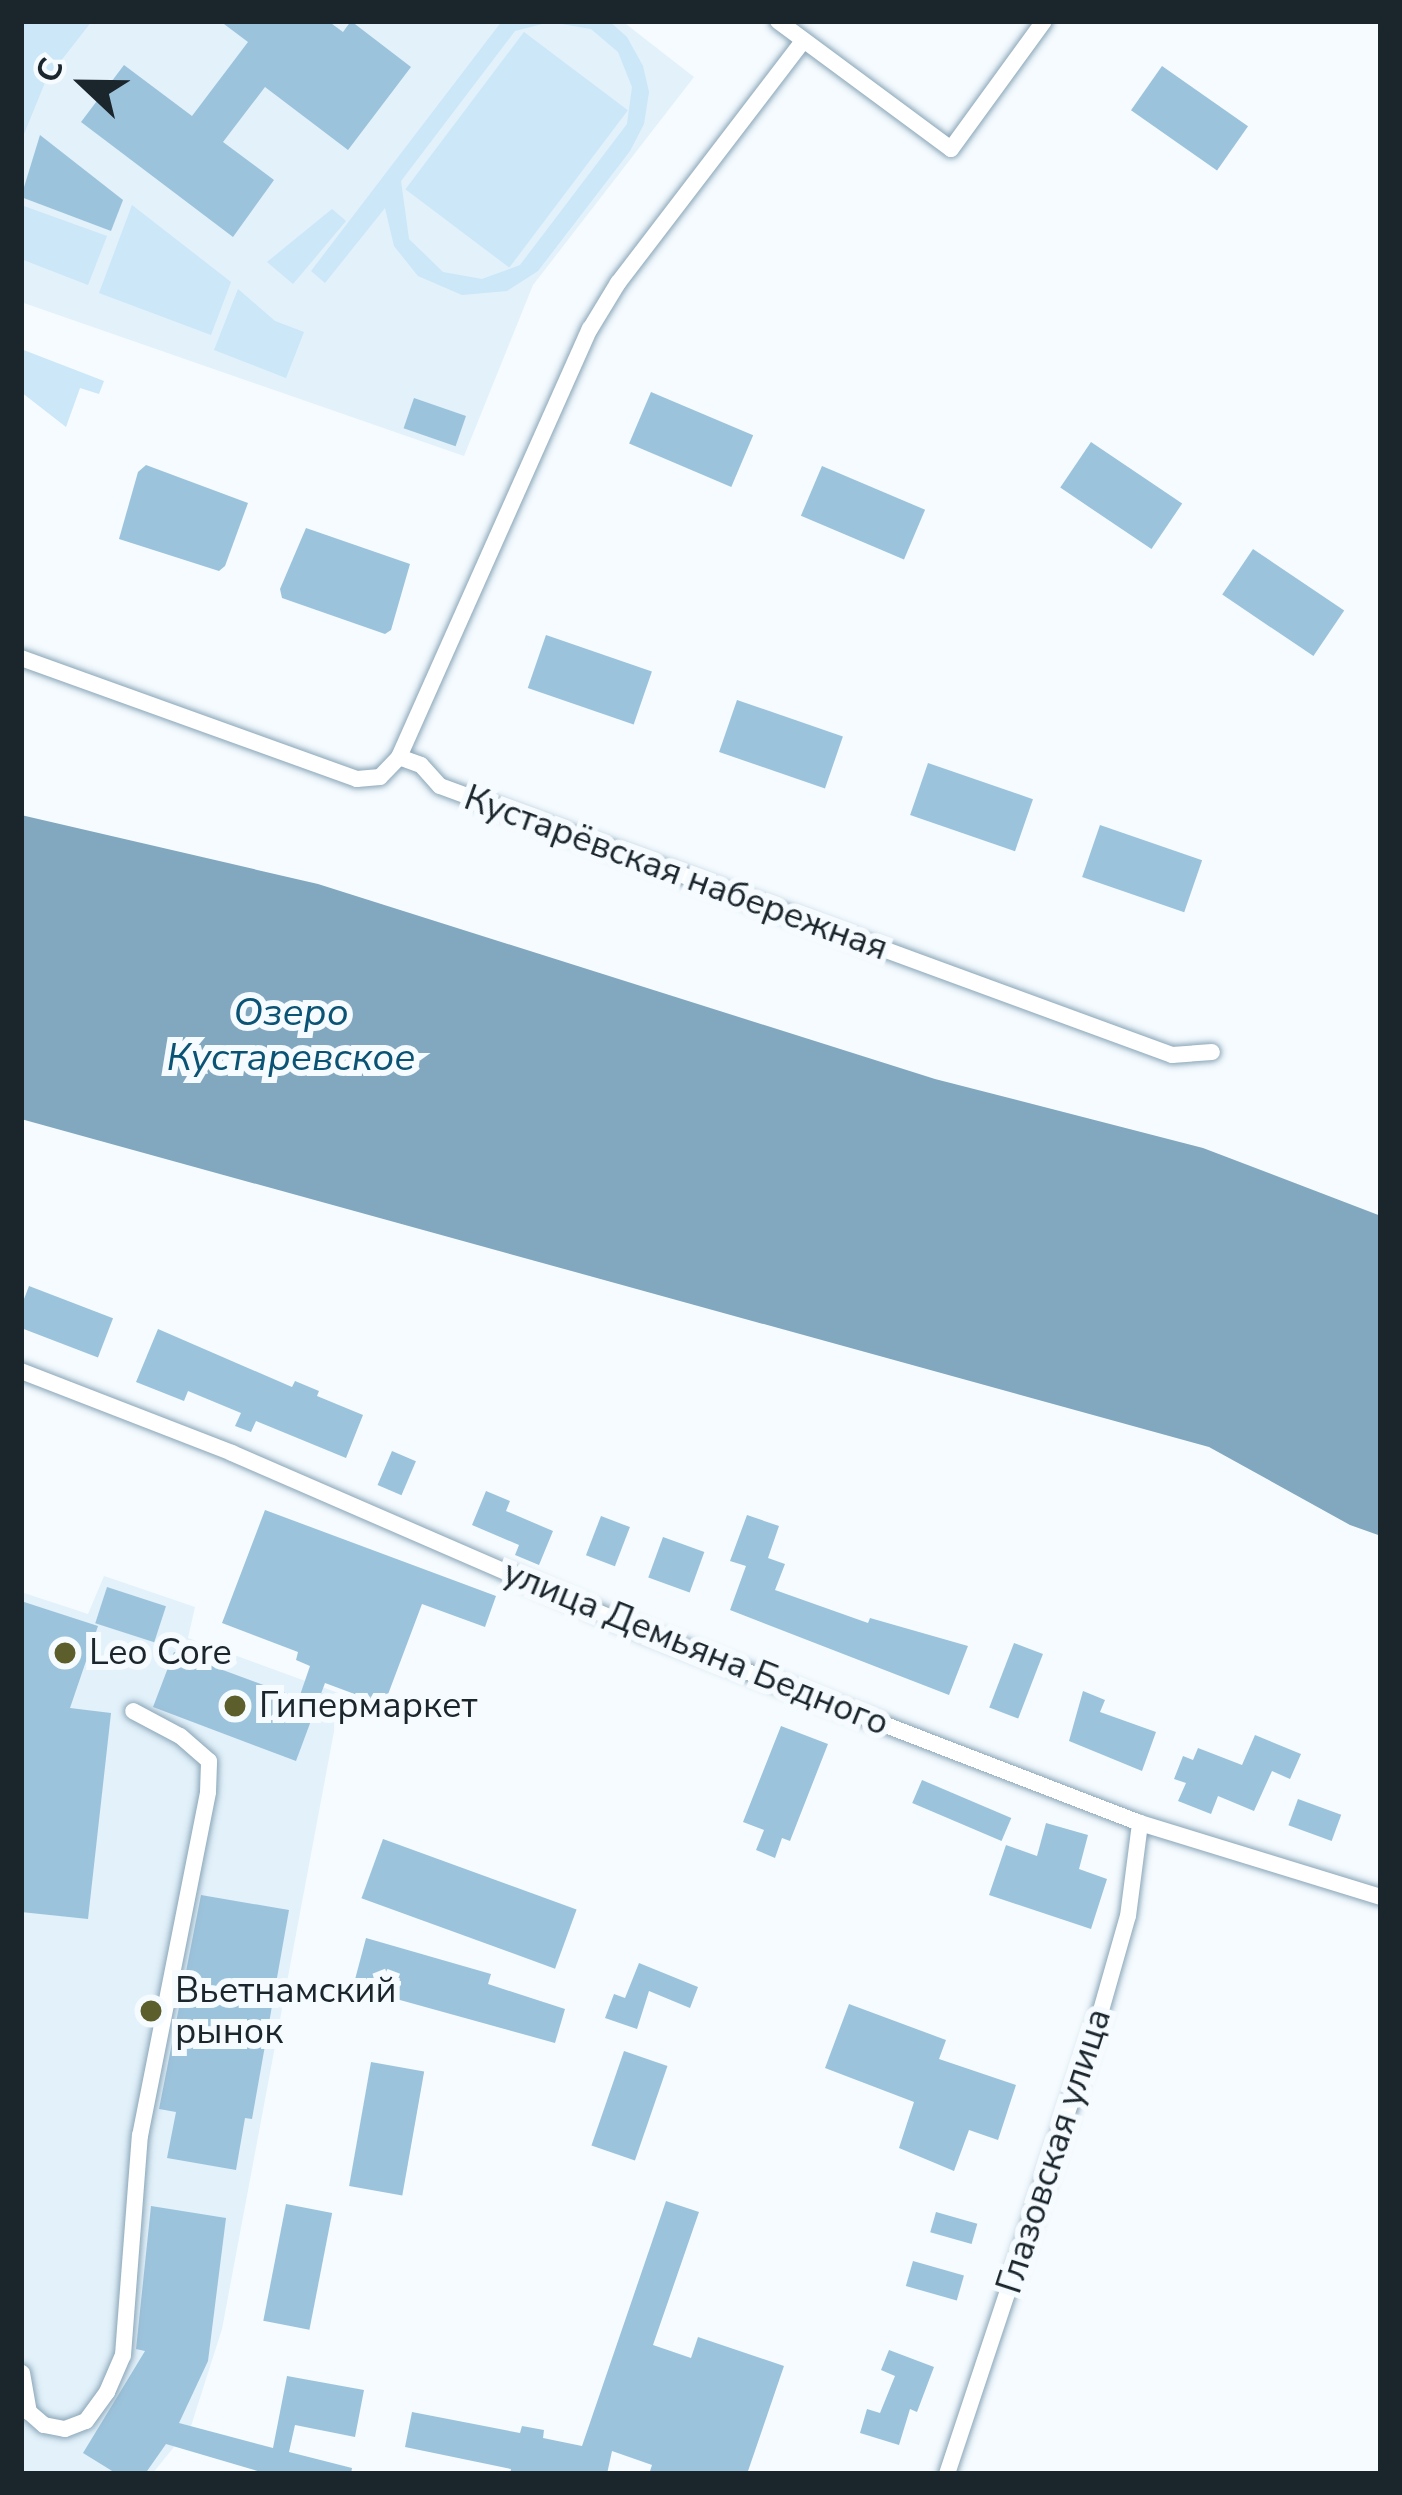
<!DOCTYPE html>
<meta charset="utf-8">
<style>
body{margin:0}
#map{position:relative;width:1402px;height:2495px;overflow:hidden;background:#f5fbff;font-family:"Nunito Sans",sans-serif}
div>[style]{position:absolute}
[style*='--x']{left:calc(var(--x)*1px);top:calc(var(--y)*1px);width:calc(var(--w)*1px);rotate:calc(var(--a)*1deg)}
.built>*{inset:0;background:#e2f1fa}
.green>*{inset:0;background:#cbe7f8;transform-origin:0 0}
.water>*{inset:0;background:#82a8c0}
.building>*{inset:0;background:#9cc3dc;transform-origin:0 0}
.roads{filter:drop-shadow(0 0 3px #89a5b7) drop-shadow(0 0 3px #89a5b7)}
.street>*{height:16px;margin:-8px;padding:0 8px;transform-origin:8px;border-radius:8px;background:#fff}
.dots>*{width:33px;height:33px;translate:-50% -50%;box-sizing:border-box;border:6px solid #f5fbff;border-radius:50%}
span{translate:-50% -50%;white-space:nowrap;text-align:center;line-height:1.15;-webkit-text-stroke:12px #f5fbff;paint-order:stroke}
.street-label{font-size:36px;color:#1a252c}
.poi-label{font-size:36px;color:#1a252c}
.left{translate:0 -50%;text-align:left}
.water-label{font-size:39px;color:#0b5374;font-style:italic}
.frame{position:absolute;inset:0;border:24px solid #1a252c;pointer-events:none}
.north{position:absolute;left:24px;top:24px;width:120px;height:120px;-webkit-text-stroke:9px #f5fbff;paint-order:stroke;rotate:292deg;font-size:33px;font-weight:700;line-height:48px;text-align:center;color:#1a252c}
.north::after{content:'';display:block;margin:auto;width:42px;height:54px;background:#1a252c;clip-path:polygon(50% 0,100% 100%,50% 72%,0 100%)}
</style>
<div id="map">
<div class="built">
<div style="clip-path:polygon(21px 21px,622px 21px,694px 77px,533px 285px,464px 456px,21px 302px)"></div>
<div style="clip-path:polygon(104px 1576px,195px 1607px,188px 1638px,341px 1694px,222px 2329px,191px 2426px,152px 2474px,21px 2474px,21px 1592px,88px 1614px)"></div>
</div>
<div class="green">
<div style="clip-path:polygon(21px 21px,92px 21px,46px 80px,22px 139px)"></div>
<div style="clip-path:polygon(evenodd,502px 21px,609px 21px,627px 37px,643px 66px,649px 92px,644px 124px,630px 151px,538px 271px,507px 291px,462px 295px,418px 276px,394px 246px,385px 208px,325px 283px,311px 271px,502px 21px,550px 22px,591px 29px,618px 52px,632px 87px,627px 124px,520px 265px,482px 279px,443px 272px,409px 239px,401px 181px,515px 31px,550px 22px)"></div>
<div style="left:524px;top:32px;width:130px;height:197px;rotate:37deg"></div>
<div style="clip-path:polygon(21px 205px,107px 236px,88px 285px,21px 259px)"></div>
<div style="clip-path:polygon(132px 205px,231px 282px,211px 335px,99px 293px)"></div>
<div style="clip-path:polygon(332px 209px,346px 221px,293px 284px,267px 262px)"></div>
<div style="clip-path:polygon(238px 289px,275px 321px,304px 332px,286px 378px,214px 350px)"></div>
<div style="clip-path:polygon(21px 349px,104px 381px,99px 394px,80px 388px,66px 427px,21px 392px)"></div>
</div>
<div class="water">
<div style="clip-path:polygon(21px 815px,318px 884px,935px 1079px,1203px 1148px,1381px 1216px,1381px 1536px,1350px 1525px,1209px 1447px,21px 1119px)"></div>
</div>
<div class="building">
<div style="clip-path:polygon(220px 21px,328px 21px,343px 32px,351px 21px,411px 67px,348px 150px,265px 87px,223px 142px,274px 180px,233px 237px,81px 122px,124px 65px,192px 116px,248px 42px)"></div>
<div style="left:1162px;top:66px;width:105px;height:54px;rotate:35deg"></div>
<div style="clip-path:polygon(40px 135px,123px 200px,111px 231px,21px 197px)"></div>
<div style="left:651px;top:392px;width:111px;height:56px;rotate:23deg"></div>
<div style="left:414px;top:398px;width:55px;height:32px;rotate:19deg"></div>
<div style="left:1091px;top:442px;width:110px;height:55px;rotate:34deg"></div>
<div style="clip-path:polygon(146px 465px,248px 503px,225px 566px,219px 571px,119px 539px,138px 472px)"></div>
<div style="left:822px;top:466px;width:112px;height:54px;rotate:23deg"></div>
<div style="clip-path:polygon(306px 528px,410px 564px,391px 630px,385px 634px,282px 598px,280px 589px)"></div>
<div style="left:1253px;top:549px;width:110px;height:55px;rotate:34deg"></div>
<div style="left:546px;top:635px;width:112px;height:56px;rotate:19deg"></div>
<div style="left:737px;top:700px;width:112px;height:55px;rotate:19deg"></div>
<div style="left:928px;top:763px;width:111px;height:55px;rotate:19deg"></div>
<div style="left:1100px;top:825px;width:108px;height:55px;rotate:19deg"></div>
<div style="left:29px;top:1286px;width:90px;height:42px;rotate:21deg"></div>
<div style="clip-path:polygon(158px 1329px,292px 1387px,295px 1381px,319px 1391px,317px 1396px,363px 1415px,346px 1458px,256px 1421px,251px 1432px,235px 1426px,241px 1413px,188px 1391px,184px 1401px,136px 1382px)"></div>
<div style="left:392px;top:1451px;width:26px;height:37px;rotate:23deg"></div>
<div style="clip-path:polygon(486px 1491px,510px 1501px,506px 1511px,553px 1531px,539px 1565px,515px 1555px,519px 1545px,472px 1525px)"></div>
<div style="clip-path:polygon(265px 1510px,496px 1596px,485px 1627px,422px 1604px,384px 1705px,325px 1683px,296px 1761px,153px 1707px,174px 1652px,299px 1698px,310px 1666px,296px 1660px,298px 1652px,222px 1623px)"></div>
<div style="clip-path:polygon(747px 1515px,779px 1526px,768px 1558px,785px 1564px,775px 1590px,868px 1623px,870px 1618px,968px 1646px,949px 1695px,730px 1610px,746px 1566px,730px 1561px)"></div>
<div style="left:601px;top:1516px;width:31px;height:42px;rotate:21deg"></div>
<div style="left:663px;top:1537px;width:44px;height:43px;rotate:20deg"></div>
<div style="left:107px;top:1587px;width:62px;height:38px;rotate:18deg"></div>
<div style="clip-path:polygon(21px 1601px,98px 1626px,70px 1708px,111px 1713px,88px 1919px,21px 1912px)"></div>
<div style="left:1014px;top:1643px;width:31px;height:69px;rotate:21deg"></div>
<div style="clip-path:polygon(1083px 1691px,1105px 1700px,1100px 1712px,1156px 1732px,1142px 1771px,1069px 1741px)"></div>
<div style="clip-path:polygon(781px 1726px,828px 1744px,790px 1841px,782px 1838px,775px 1858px,756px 1850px,764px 1830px,743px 1822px)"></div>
<div style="clip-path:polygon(1255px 1735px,1301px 1754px,1290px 1779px,1272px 1771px,1254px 1811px,1218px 1796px,1211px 1814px,1178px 1801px,1186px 1783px,1174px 1779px,1183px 1756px,1193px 1760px,1198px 1748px,1242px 1765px)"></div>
<div style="left:922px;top:1780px;width:97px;height:25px;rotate:23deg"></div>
<div style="left:1298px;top:1799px;width:46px;height:28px;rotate:20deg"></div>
<div style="clip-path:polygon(1046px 1823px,1088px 1835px,1079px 1869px,1107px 1879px,1091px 1929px,989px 1895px,1006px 1845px,1037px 1856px)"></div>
<div style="left:383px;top:1839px;width:206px;height:63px;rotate:20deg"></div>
<div style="clip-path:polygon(201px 1895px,289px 1910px,252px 2119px,245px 2118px,236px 2170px,167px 2158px,176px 2112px,159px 2109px)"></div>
<div style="clip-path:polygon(366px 1938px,491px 1974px,488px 1984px,565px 2009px,555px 2043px,353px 1987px)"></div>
<div style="clip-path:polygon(639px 1963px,698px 1987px,690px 2008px,649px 1991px,637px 2029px,605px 2018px,614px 1994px,625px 1998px)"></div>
<div style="clip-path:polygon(849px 2004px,946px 2040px,939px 2059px,1016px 2085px,998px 2140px,969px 2130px,954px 2171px,899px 2148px,914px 2102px,825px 2068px)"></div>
<div style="left:624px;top:2051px;width:46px;height:100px;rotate:19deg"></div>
<div style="left:371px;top:2062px;width:54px;height:126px;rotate:10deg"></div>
<div style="clip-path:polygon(666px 2201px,699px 2212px,653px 2345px,691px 2358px,698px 2337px,784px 2366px,747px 2474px,649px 2474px,652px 2465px,612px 2451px,607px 2474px,510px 2474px,511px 2469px,405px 2447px,412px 2412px,520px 2433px,522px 2426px,544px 2430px,543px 2438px,582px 2446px)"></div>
<div style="left:286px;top:2204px;width:47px;height:119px;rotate:11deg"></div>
<div style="clip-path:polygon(151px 2206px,226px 2218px,208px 2361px,179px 2423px,273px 2448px,287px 2376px,364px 2390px,355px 2437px,295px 2425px,289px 2452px,352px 2468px,351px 2474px,268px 2474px,166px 2444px,145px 2474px,117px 2474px,83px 2453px,145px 2351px,136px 2349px)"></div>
<div style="left:936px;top:2212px;width:43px;height:21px;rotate:16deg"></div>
<div style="left:913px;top:2261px;width:53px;height:26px;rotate:16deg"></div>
<div style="clip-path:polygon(889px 2350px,934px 2367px,917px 2412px,910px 2409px,899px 2445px,860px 2433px,867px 2409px,880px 2413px,895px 2376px,881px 2370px)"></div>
</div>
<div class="roads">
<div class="street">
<div style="--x:778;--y:21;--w:215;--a:36.5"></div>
<div style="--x:951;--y:149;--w:158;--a:-54"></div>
<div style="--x:21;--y:658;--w:357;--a:19.8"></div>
<div style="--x:357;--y:779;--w:23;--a:-5"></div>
<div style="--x:380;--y:777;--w:28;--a:-46"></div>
<div style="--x:399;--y:757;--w:23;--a:20"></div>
<div style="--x:421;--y:765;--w:28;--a:48"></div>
<div style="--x:440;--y:786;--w:780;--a:20.18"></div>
<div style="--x:1172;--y:1055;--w:40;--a:-4.3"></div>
<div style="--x:399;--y:757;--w:469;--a:-66"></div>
<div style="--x:590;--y:329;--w:54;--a:-58.7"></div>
<div style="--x:618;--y:283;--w:305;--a:-52.6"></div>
<div style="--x:21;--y:1371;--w:226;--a:21.2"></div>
<div style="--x:232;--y:1453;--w:444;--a:23.5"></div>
<div style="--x:639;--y:1630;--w:537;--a:21.07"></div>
<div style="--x:1140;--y:1823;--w:252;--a:17.1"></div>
<div style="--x:22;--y:2373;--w:40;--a:80"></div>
<div style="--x:29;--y:2412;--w:20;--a:41"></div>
<div style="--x:44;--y:2425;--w:21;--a:11"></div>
<div style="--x:65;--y:2429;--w:22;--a:-21"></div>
<div style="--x:86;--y:2421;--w:36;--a:-54"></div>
<div style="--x:107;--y:2392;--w:40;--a:-66.6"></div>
<div style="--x:123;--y:2355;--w:220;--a:-85.6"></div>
<div style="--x:140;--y:2136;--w:351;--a:-78.8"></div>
<div style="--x:208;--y:1792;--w:31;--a:-88"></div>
<div style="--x:209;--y:1761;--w:38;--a:-139"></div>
<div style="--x:180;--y:1736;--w:53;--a:-152"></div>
<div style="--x:947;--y:2474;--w:478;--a:-71.6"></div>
<div style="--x:1098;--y:2021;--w:109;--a:-74.1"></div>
<div style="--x:1128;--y:1916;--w:94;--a:-82.6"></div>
</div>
</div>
<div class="dots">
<div style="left:65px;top:1653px;background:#5c5f2c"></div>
<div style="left:235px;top:1706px;background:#5c5f2c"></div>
<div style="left:151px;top:2011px;background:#5c5f2c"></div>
</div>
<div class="street-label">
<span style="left:676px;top:873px;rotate:20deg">Кустарёвская набережная</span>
<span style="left:696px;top:1648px;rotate:22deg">улица Демьяна Бедного</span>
<span style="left:1054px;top:2151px;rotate:-72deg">Глазовская улица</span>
</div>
<div class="poi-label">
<span class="left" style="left:89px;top:1653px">Leo Core</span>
<span class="left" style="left:259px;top:1706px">Гипермаркет</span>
<span class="left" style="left:175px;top:2011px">Вьетнамский<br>рынок</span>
</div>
<div class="water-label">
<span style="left:291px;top:1036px">Озеро<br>Кустаревское</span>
</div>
<div class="frame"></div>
<div class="north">С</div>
</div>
